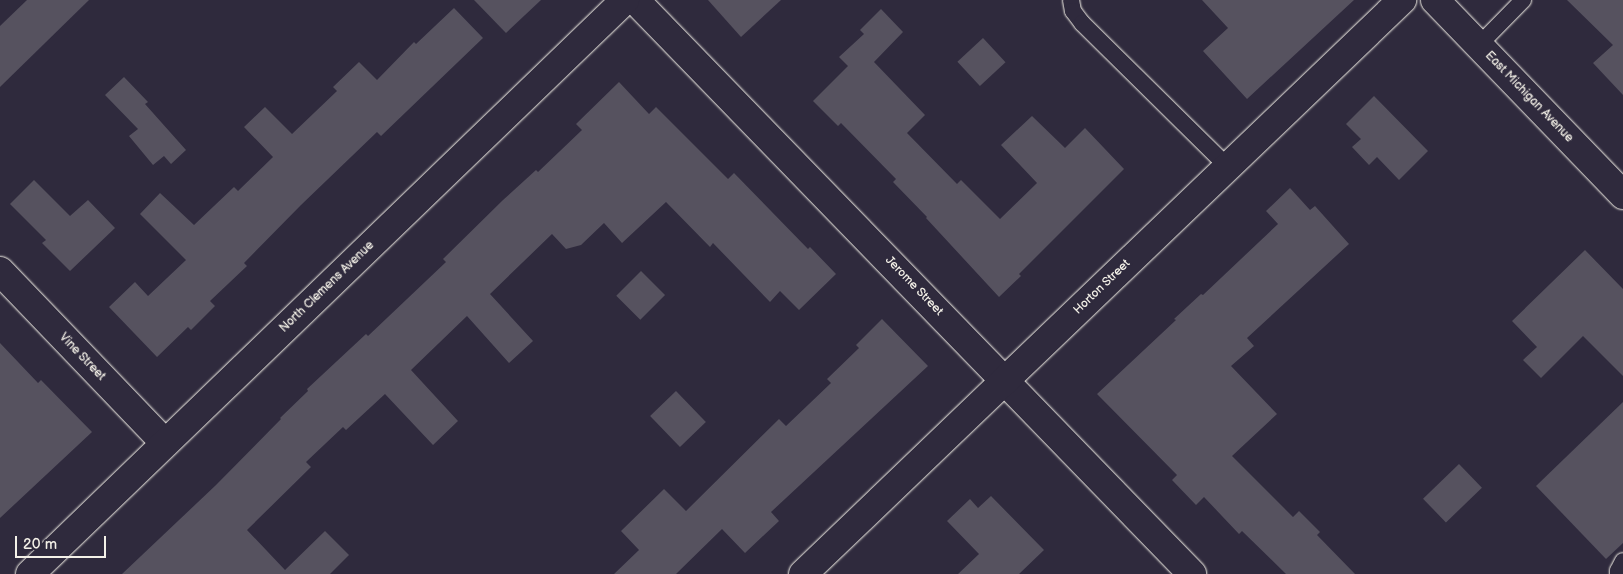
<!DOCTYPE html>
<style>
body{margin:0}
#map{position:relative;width:1623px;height:574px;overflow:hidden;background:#2f2a3d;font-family:"Balsamiq Sans",sans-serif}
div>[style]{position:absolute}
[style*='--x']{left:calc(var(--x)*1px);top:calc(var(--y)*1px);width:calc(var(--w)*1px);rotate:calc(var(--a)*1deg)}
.building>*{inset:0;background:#56525f;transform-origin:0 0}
.roads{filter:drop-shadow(0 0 1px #f4f1e8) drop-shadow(0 0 1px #f4f1e8)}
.lane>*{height:16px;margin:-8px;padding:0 8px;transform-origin:8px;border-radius:8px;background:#2f2a3d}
.street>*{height:28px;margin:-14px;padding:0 14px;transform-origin:14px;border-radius:14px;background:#2f2a3d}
.primary>*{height:28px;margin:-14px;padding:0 14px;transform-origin:14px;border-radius:14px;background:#2f2a3d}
span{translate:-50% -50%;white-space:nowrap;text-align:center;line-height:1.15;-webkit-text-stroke:4px #2f2a3d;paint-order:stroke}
.street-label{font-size:12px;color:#f4f1e8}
.scale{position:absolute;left:15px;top:536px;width:91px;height:22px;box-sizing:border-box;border:2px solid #f4f1e8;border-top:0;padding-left:6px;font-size:15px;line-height:18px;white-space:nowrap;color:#f4f1e8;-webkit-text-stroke:4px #2f2a3d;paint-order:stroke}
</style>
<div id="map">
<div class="building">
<div style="clip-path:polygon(27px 0,89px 0,0 87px,0 26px)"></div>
<div style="clip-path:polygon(474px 0,541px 0,506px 33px)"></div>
<div style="clip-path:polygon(708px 0,781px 0,741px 37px)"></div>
<div style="clip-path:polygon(1202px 0,1354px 0,1247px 99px,1203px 51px,1228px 28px)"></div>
<div style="clip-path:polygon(1567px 0,1623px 0,1623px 95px,1593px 63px,1613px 45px)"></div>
<div style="clip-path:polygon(454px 8px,483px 38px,381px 136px,377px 132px,301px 205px,244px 263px,247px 266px,210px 301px,215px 306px,191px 330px,188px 327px,157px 357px,109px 307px,135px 282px,148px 296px,186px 260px,140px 214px,160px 193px,194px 225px,234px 187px,238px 191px,273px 157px,244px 127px,265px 107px,292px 134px,337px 91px,333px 87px,359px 62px,377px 80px,414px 42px,416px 44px)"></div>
<div style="clip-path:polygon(881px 9px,903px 32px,874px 62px,925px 115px,907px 133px,957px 184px,961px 180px,1000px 219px,1037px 183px,1001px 145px,1032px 116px,1065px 148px,1085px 128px,1124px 169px,1019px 274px,1021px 276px,999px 297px,926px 218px,927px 217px,893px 182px,896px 179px,841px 123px,838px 126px,813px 101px,848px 66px,839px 57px,864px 34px,860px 30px)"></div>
<div style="left:983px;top:38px;width:33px;height:35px;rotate:47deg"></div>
<div style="clip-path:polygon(124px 77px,148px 102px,145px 104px,186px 150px,171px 164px,164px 156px,153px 165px,129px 136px,138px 129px,105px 95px)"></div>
<div style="clip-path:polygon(619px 82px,649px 114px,656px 107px,728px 179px,734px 173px,808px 249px,810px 247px,836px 274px,799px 310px,780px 291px,770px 302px,713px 243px,710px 247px,666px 202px,622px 243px,604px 223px,581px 245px,566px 249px,552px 234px,490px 294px,533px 341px,509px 363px,467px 316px,411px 370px,458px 421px,433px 445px,385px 394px,346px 430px,343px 427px,306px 462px,311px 467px,247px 530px,285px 570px,325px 531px,349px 555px,330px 574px,122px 574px,216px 485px,281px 419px,280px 418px,308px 391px,307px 389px,366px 334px,368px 336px,446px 262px,443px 259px,503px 200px,536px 170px,538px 172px,582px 130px,576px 124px)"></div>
<div style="clip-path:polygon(1374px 96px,1428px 151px,1399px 180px,1377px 157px,1369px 165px,1352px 147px,1361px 139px,1346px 124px)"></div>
<div style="clip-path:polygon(34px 180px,70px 216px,88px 200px,115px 228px,70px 271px,42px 243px,46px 240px,10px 204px)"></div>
<div style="clip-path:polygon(1290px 188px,1310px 210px,1315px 206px,1349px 244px,1247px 338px,1254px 346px,1231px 366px,1277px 414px,1232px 456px,1293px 517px,1299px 511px,1320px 532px,1317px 535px,1355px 574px,1286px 574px,1242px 531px,1239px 534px,1204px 497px,1196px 505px,1172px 480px,1177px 475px,1097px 394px,1176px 320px,1174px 319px,1201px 294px,1203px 295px,1278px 224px,1266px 211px)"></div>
<div style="clip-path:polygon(1585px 250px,1623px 289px,1623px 376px,1583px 336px,1541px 378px,1523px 360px,1537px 347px,1512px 321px)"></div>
<div style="left:641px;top:271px;width:34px;height:35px;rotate:45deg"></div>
<div style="clip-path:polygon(882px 319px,928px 366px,771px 512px,779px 521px,745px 553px,722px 529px,676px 574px,614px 574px,639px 550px,621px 531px,664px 489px,686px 511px,779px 419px,786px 426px,831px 383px,827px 379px,859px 348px,856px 345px)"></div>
<div style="clip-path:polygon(0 343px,38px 383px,41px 380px,92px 432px,0 518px)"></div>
<div style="left:676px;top:391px;width:43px;height:36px;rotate:46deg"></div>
<div style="clip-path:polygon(1623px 402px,1623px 543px,1606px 559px,1536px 486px)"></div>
<div style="left:1459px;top:464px;width:33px;height:50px;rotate:46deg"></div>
<div style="clip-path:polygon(991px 496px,1044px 550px,1019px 574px,958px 574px,979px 554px,947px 521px,970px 499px,978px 508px)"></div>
</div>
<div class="roads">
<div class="lane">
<div style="--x:1071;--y:0;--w:11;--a:80"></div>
<div style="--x:1073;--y:11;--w:15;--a:53"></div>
<div style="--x:1082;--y:23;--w:205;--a:44.6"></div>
<div style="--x:1479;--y:45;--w:63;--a:-45.6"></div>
<div style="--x:1618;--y:574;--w:3;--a:-90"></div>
<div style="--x:1618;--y:571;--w:11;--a:-63"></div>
</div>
<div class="street">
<div style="--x:635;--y:0;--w:800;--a:45.86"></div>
<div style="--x:0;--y:271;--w:238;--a:46.2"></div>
<div style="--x:30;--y:574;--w:827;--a:-43.97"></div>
<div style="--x:803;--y:574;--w:830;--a:-43.78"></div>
</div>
<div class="primary">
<div style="--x:1435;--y:0;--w:271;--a:46"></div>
</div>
</div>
<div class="street-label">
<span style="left:1529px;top:97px;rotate:46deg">East Michigan Avenue</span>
<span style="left:914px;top:286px;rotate:46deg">Jerome Street</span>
<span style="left:327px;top:287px;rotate:-44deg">North Clemens Avenue</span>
<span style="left:1102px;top:287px;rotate:-44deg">Horton Street</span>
<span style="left:82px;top:357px;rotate:46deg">Vine Street</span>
</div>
<div class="scale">20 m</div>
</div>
